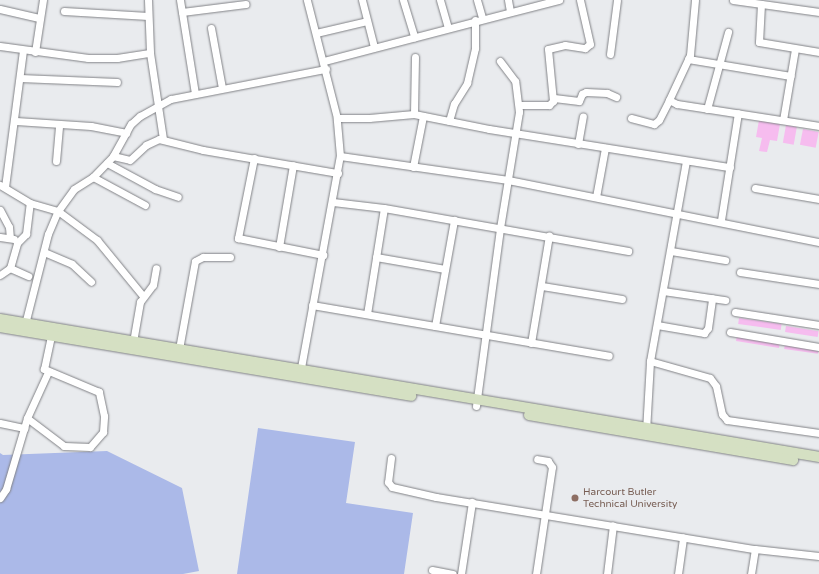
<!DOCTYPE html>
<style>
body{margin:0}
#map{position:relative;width:819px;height:574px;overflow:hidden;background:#e9ebee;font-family:"Varela Round",sans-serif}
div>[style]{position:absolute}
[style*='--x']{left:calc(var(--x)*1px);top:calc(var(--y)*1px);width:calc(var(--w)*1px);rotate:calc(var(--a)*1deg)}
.green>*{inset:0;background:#abb9e8}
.building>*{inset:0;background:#f6bcef;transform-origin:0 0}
.roads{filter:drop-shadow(0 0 1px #818286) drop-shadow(0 0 1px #818286)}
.street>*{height:7px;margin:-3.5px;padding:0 3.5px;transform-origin:3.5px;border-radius:3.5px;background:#fff}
.secondary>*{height:10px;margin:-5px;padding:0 5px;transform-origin:5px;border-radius:5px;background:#d5e0c3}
.dots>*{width:11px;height:11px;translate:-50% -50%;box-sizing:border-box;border:2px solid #e9ebee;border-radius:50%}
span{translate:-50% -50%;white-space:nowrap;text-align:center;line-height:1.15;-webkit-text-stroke:3px #e9ebee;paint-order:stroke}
.education-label{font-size:10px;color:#785e54}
.left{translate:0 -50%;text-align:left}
</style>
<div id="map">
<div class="green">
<div style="clip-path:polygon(258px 428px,355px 442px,346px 503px,413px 513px,404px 574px,237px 574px)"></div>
<div style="clip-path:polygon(107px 451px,182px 488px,199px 571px,183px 574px,0 574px,0 453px,3px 455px)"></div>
</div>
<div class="building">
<div style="clip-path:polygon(759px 120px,780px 124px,777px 141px,770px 140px,767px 152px,759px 151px,762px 138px,756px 137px)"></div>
<div style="left:786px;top:125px;width:11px;height:18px;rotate:10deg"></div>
<div style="left:803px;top:129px;width:16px;height:16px;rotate:11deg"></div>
<div style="left:739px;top:318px;width:43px;height:6px;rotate:8deg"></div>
<div style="left:786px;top:326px;width:33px;height:6px;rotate:9deg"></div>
<div style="clip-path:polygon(737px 335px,780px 341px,779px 348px,736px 341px)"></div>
<div style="left:785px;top:343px;width:34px;height:6px;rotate:8deg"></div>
</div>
<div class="roads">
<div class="street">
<div style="--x:148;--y:0;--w:53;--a:87.8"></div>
<div style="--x:150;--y:53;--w:87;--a:81.4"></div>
<div style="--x:180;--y:0;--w:95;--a:80.9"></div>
<div style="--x:362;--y:0;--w:49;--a:75.7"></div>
<div style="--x:403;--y:0;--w:39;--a:73"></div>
<div style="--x:440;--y:0;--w:29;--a:74"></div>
<div style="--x:477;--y:0;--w:19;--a:74"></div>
<div style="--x:508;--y:0;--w:11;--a:80"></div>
<div style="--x:695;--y:0;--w:55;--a:95.2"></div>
<div style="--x:690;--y:55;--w:50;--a:115"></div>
<div style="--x:669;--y:100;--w:9;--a:27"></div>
<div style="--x:677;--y:104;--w:144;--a:8.8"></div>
<div style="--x:733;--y:0;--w:87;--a:7.9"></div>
<div style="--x:761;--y:4;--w:38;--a:93"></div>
<div style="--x:759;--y:42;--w:61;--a:9.5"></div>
<div style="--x:0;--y:9;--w:40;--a:13"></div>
<div style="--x:64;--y:11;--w:84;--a:3.4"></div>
<div style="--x:182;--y:12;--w:64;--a:-7.1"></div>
<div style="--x:211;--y:28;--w:61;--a:79.6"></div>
<div style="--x:316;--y:33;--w:52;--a:-13.2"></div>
<div style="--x:0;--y:46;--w:89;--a:7.8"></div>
<div style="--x:88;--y:58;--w:29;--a:0"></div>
<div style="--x:117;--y:58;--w:33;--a:-9"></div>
<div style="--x:35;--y:52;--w:53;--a:-81.3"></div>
<div style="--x:610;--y:54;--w:54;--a:-82.6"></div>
<div style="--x:688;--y:59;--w:104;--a:9.4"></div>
<div style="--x:324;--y:61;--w:243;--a:-14.6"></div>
<div style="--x:20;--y:78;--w:97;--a:2.4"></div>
<div style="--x:554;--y:98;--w:25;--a:7"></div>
<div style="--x:579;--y:101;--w:8;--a:-67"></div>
<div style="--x:582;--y:94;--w:4;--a:-27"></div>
<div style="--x:586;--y:92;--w:21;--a:3"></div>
<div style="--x:607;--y:93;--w:10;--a:24"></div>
<div style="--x:520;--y:105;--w:29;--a:0"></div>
<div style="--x:549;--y:105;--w:6;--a:-45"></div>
<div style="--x:553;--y:101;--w:52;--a:-95.5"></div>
<div style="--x:548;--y:49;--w:17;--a:-13"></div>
<div style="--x:565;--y:45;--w:20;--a:9"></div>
<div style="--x:585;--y:48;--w:6;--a:-39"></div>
<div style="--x:590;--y:44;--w:45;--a:-102.8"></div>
<div style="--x:707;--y:109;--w:80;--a:-74.7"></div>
<div style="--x:414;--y:114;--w:57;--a:-89"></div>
<div style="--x:337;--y:118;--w:32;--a:0"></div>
<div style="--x:369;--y:118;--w:45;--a:-5.1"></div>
<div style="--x:414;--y:114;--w:76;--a:11.3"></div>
<div style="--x:489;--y:129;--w:244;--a:9"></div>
<div style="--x:631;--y:118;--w:24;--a:15"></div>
<div style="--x:654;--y:124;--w:6;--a:-39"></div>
<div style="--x:659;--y:120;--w:22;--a:-63"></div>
<div style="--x:783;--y:120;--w:72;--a:-80.4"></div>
<div style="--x:16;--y:121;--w:75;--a:3.8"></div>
<div style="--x:91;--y:126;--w:36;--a:11"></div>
<div style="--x:449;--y:121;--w:18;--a:-74"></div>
<div style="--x:454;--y:104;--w:25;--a:-58"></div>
<div style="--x:467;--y:83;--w:36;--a:-77"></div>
<div style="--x:475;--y:48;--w:28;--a:-90"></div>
<div style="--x:578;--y:144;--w:28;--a:-80"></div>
<div style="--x:113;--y:156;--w:17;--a:13"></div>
<div style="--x:130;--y:160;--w:22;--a:-43"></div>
<div style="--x:146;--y:145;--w:14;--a:-25"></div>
<div style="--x:159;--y:139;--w:45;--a:14"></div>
<div style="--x:203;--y:150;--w:137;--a:9.7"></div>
<div style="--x:340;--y:156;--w:170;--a:8.1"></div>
<div style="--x:508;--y:180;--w:317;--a:11.3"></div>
<div style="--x:254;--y:158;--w:82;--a:101.3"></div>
<div style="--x:238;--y:238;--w:87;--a:11.3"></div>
<div style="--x:56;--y:161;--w:37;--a:-85"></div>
<div style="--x:107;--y:163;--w:55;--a:28.4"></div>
<div style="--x:155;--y:189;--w:24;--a:19"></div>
<div style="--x:413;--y:167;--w:52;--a:-78.9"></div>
<div style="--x:93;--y:177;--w:59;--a:28.3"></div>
<div style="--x:0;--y:185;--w:35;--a:31"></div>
<div style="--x:30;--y:203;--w:29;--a:16"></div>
<div style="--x:58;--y:211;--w:49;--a:36.6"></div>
<div style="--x:97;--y:240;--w:72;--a:50.6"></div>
<div style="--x:5;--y:187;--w:138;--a:-82.5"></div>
<div style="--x:755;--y:188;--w:65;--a:9.8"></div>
<div style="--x:596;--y:197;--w:50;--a:-79.6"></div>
<div style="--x:333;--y:202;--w:51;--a:6.7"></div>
<div style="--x:384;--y:208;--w:248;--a:10"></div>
<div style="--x:0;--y:210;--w:19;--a:62"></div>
<div style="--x:9;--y:227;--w:11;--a:85"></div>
<div style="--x:721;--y:220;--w:108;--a:-81"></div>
<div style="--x:0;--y:237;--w:14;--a:8"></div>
<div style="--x:279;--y:247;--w:83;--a:-80.3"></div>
<div style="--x:671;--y:251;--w:55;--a:9.5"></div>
<div style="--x:44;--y:252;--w:30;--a:23"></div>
<div style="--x:72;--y:264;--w:26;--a:43"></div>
<div style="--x:376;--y:257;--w:70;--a:9.9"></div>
<div style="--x:10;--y:268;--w:20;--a:24"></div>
<div style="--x:740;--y:272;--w:80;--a:8.6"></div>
<div style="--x:0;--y:275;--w:12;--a:-35"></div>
<div style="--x:10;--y:268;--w:26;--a:-74"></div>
<div style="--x:17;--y:243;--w:13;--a:-45"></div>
<div style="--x:26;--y:234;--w:31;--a:-83"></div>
<div style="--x:542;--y:286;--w:81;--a:9.2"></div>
<div style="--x:663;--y:291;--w:63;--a:8.3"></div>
<div style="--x:312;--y:305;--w:301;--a:9.7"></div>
<div style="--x:735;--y:312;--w:85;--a:8.8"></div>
<div style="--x:367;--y:314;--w:107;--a:-80.9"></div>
<div style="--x:25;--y:324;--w:93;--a:-75.7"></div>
<div style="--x:48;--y:234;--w:25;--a:-67"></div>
<div style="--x:58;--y:211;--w:27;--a:-54"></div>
<div style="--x:74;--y:189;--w:22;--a:-32"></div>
<div style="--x:93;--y:177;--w:29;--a:-46"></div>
<div style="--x:113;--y:156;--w:37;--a:-61"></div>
<div style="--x:131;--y:124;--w:12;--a:-42"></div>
<div style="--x:140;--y:116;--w:35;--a:-29"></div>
<div style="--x:171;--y:99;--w:158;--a:-11"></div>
<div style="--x:657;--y:325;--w:48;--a:9.7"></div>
<div style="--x:704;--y:333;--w:6;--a:-51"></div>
<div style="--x:708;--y:328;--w:30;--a:-82"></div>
<div style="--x:435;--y:326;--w:108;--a:-79.8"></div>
<div style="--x:730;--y:332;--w:90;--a:9.6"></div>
<div style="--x:133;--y:342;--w:41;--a:-80.1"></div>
<div style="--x:140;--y:302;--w:21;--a:-53"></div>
<div style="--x:153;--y:285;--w:17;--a:-80"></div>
<div style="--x:531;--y:343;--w:109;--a:-80.5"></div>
<div style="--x:179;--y:349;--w:89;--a:-79.7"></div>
<div style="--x:195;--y:261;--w:9;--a:-27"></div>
<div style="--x:203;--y:257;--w:27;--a:0"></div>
<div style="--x:650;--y:361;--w:62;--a:15.8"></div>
<div style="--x:710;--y:378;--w:10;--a:53"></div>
<div style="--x:716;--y:386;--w:29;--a:78"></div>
<div style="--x:722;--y:414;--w:8;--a:50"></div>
<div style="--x:727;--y:420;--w:93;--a:8"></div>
<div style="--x:300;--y:373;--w:221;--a:-79.6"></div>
<div style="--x:340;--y:156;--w:38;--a:-95"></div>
<div style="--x:337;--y:118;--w:122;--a:-104.3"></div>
<div style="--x:476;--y:406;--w:180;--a:-82.3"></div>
<div style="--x:500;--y:228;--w:118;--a:-80.7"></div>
<div style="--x:519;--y:112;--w:31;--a:-97"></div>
<div style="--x:515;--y:81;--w:25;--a:-127"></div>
<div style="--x:27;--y:418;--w:46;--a:37.1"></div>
<div style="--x:64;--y:446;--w:26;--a:2"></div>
<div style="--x:90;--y:447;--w:20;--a:-49"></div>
<div style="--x:103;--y:432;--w:16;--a:-86"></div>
<div style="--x:104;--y:416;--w:25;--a:-102"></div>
<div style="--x:99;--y:392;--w:60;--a:-157.3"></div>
<div style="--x:44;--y:369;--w:38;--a:-78"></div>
<div style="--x:0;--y:423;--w:25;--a:12"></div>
<div style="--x:646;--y:431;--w:70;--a:-86.7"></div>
<div style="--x:650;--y:361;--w:203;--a:-79.8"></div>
<div style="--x:391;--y:458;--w:24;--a:97"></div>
<div style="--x:388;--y:482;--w:6;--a:51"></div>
<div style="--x:392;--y:487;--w:45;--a:12.8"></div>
<div style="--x:436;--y:497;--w:323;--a:9.3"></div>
<div style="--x:755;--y:549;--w:64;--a:6.2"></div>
<div style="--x:0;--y:498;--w:11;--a:-56"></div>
<div style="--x:6;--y:489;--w:74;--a:-73.5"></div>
<div style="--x:27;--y:418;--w:51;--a:-65.5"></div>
<div style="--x:432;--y:570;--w:21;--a:11"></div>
<div style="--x:461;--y:574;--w:73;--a:-81.3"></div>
<div style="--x:536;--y:574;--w:108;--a:-81.5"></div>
<div style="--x:552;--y:467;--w:7;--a:-124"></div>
<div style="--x:548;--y:461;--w:11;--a:-170"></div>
<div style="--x:607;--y:574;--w:49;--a:-83"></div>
<div style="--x:678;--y:574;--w:37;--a:-82"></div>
<div style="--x:751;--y:574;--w:25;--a:-81"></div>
</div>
<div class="secondary">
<div style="--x:0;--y:319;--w:831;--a:9.56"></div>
<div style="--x:0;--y:327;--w:417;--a:9.5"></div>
<div style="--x:529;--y:415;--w:268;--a:9.7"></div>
</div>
</div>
<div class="dots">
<div style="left:575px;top:498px;background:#8d6e63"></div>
</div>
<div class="education-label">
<span class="left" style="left:583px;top:498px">Harcourt Butler<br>Technical University</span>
</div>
</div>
